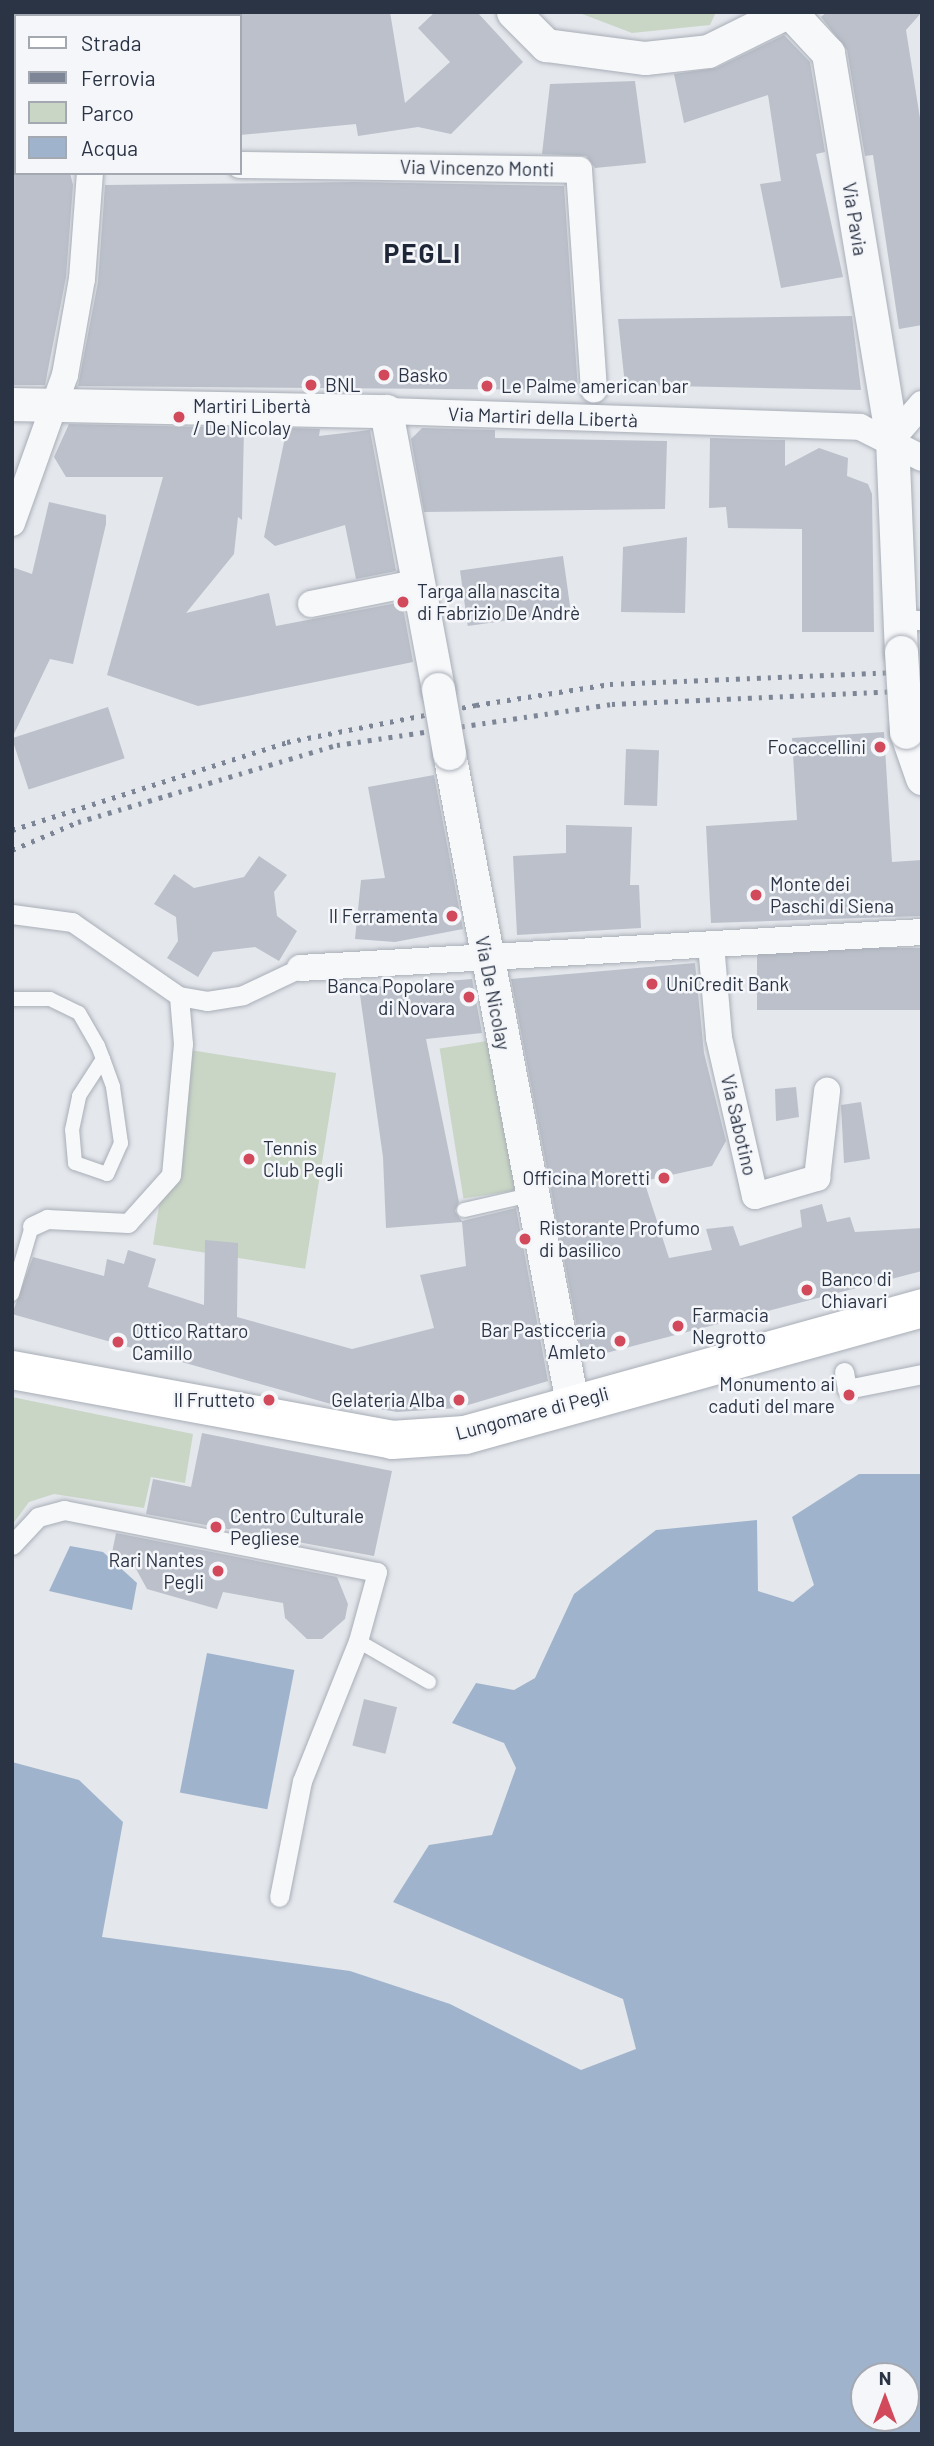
<!DOCTYPE html>
<meta charset="utf-8">
<style>
body{margin:0}
#map{position:relative;width:934px;height:2446px;overflow:hidden;background:#e4e7ec;font-family:Barlow,sans-serif}
div>[style]{position:absolute}
[style*='--x']{left:calc(var(--x)*1px);top:calc(var(--y)*1px);width:calc(var(--w)*1px);rotate:calc(var(--a)*1deg)}
.green>*{inset:0;background:#c9d6c5;transform-origin:0 0}
.water>*{inset:0;background:#9fb4cc;transform-origin:0 0}
.building>*{inset:0;background:#bbc0ca;transform-origin:0 0}
.roads{filter:drop-shadow(0 0 2px #a9aeb7) drop-shadow(0 0 2px #a9aeb7)}
.service>*{height:14px;margin:-7px;padding:0 7px;transform-origin:7px;border-radius:7px;background:#f7f8fa}
.pedestrian>*{height:19px;margin:-9.5px;padding:0 9.5px;transform-origin:9.5px;border-radius:9.5px;background:#f7f8fa}
.minor>*{height:26px;margin:-13px;padding:0 13px;transform-origin:13px;border-radius:13px;background:#f7f8fa}
.tertiary>*{height:33px;margin:-16.5px;padding:0 16.5px;transform-origin:16.5px;border-radius:16.5px;background:#f7f8fa}
.primary>*{height:38px;margin:-19px;padding:0 19px;transform-origin:19px;border-radius:19px;background:#fff}
.rail>*{height:5px;margin-top:-2.5px;transform-origin:0;background:repeating-linear-gradient(90deg,#7d8696 0 3.5px,transparent 0 10.5px)}
.bridges{filter:drop-shadow(0 0 2px #a9aeb7) drop-shadow(0 0 2px #a9aeb7)}
.tertiary-bridge>*{height:33px;margin:-16.5px;padding:0 16.5px;transform-origin:16.5px;border-radius:16.5px;background:#f7f8fa}
.dots>*{width:19px;height:19px;translate:-50% -50%;box-sizing:border-box;border:4px solid #f4f6f9;border-radius:50%}
span{translate:-50% -50%;white-space:nowrap;text-align:center;line-height:1.15;-webkit-text-stroke:5px #f4f6f9;paint-order:stroke}
.street-label{font-size:19px;color:#2b3445}
.poi-label{font-size:19px;color:#2b3445}
.left{translate:0 -50%;text-align:left}
.right{translate:-100% -50%;text-align:right}
.district-label{font-size:26px;color:#1d2536;font-weight:700;letter-spacing:2px}
.frame{position:absolute;inset:0;border:14px solid #2b3445;pointer-events:none}
.legend{position:absolute;left:14px;top:14px;width:228px;height:161px;box-sizing:border-box;background:#f4f6f9;border:2px solid #a4a8b1;margin:0;padding:9px 12px;list-style:none;font-size:21px;color:#2b3445}
.legend li{display:flex;align-items:center;gap:14px;height:35px}
.legend b{width:35px;border:2px solid #a4a8b1}
.north{position:absolute;left:850px;top:2362px;width:70px;height:70px;box-sizing:border-box;background:#f4f6f9;border:2px solid #a4a8b1;border-radius:50%;rotate:0deg;font-size:19px;font-weight:700;line-height:28px;text-align:center;color:#2b3445}
.north::after{content:'';display:block;margin:auto;width:24px;height:32px;background:#d1495b;clip-path:polygon(50% 0,100% 100%,50% 72%,0 100%)}
</style>
<div id="map">
<div class="green">
<div style="clip-path:polygon(577px 12px,716px 12px,710px 25px,632px 33px)"></div>
<div style="left:493px;top:1040px;width:152px;height:54px;rotate:81deg"></div>
<div style="left:184px;top:1049px;width:154px;height:198px;rotate:9deg"></div>
<div style="clip-path:polygon(12px 1397px,193px 1434px,185px 1483px,151px 1477px,144px 1508px,54px 1494px,29px 1502px,12px 1525px)"></div>
</div>
<div class="water">
<div style="clip-path:polygon(evenodd,859px 1474px,922px 1474px,922px 2434px,12px 2434px,12px 1762px,79px 1780px,123px 1822px,102px 1937px,350px 1971px,450px 2004px,581px 2070px,636px 2049px,623px 1999px,393px 1902px,429px 1845px,492px 1835px,516px 1768px,504px 1743px,452px 1723px,476px 1683px,514px 1690px,535px 1678px,574px 1594px,656px 1530px,757px 1520px,758px 1591px,793px 1602px,814px 1585px,792px 1517px,859px 1474px,864px 2376px,906px 2376px,906px 2418px,864px 2418px,864px 2376px)"></div>
<div style="clip-path:polygon(70px 1546px,103px 1552px,137px 1583px,132px 1610px,49px 1591px)"></div>
<div style="left:207px;top:1653px;width:89px;height:142px;rotate:11deg"></div>
</div>
<div class="building">
<div style="clip-path:polygon(240px 12px,390px 12px,405px 103px,450px 62px,418px 28px,435px 12px,477px 12px,523px 62px,451px 134px,418px 127px,358px 136px,356px 124px,240px 135px)"></div>
<div style="clip-path:polygon(827px 12px,922px 12px,906px 30px,922px 131px,922px 325px,899px 329px,873px 155px,865px 156px,847px 50px,821px 17px)"></div>
<div style="clip-path:polygon(784px 35px,810px 62px,825px 152px,816px 154px,843px 277px,781px 288px,760px 184px,781px 181px,768px 95px,684px 123px,674px 74px,716px 68px)"></div>
<div style="clip-path:polygon(635px 81px,646px 163px,595px 168px,586px 156px,542px 154px,550px 84px)"></div>
<div style="clip-path:polygon(12px 173px,70px 173px,73px 185px,66px 277px,45px 385px,12px 385px)"></div>
<div style="clip-path:polygon(356px 182px,564px 186px,578px 390px,78px 386px,98px 282px,105px 185px)"></div>
<div style="clip-path:polygon(852px 316px,861px 390px,625px 385px,618px 319px)"></div>
<div style="clip-path:polygon(69px 424px,244px 428px,242px 520px,238px 517px,234px 554px,186px 613px,269px 593px,276px 626px,402px 602px,413px 662px,198px 706px,107px 675px,163px 477px,66px 477px,54px 457px)"></div>
<div style="clip-path:polygon(287px 428px,320px 429px,319px 436px,370px 430px,396px 571px,356px 579px,345px 525px,275px 546px,264px 537px)"></div>
<div style="clip-path:polygon(422px 428px,495px 430px,495px 438px,667px 441px,665px 509px,424px 512px,411px 439px)"></div>
<div style="clip-path:polygon(710px 438px,785px 440px,785px 466px,819px 448px,848px 458px,847px 476px,868px 484px,872px 494px,874px 632px,802px 632px,802px 529px,728px 528px,726px 507px,709px 508px)"></div>
<div style="clip-path:polygon(49px 502px,106px 515px,106px 524px,73px 664px,50px 659px,12px 738px,12px 567px,32px 574px)"></div>
<div style="clip-path:polygon(687px 537px,685px 613px,621px 612px,623px 547px)"></div>
<div style="left:563px;top:556px;width:56px;height:104px;rotate:82deg"></div>
<div style="left:108px;top:707px;width:54px;height:101px;rotate:72deg"></div>
<div style="clip-path:polygon(884px 732px,892px 862px,922px 860px,922px 916px,711px 923px,706px 826px,797px 820px,792px 738px)"></div>
<div style="left:626px;top:749px;width:33px;height:56px;rotate:2deg"></div>
<div style="clip-path:polygon(434px 775px,463px 929px,395px 942px,355px 939px,361px 880px,385px 878px,368px 787px)"></div>
<div style="clip-path:polygon(566px 825px,632px 827px,630px 885px,639px 885px,641px 928px,517px 935px,513px 856px,566px 853px)"></div>
<div style="clip-path:polygon(259px 856px,287px 875px,274px 892px,277px 916px,297px 931px,279px 961px,255px 947px,213px 952px,198px 977px,167px 958px,178px 941px,176px 917px,154px 904px,174px 874px,194px 888px,244px 877px)"></div>
<div style="left:922px;top:948px;width:62px;height:165px;rotate:90deg"></div>
<div style="clip-path:polygon(695px 963px,704px 1053px,726px 1141px,712px 1166px,644px 1181px,669px 1258px,712px 1250px,706px 1229px,733px 1226px,740px 1246px,802px 1227px,800px 1210px,822px 1204px,827px 1222px,850px 1217px,855px 1232px,922px 1228px,922px 1271px,583px 1359px,511px 979px)"></div>
<div style="clip-path:polygon(472px 979px,482px 1033px,426px 1039px,459px 1202px,455px 1211px,462px 1221px,516px 1208px,548px 1381px,458px 1408px,397px 1412px,353px 1404px,352px 1410px,12px 1314px,33px 1257px,104px 1276px,107px 1259px,124px 1264px,128px 1250px,156px 1259px,148px 1287px,204px 1305px,205px 1240px,238px 1243px,237px 1317px,352px 1349px,434px 1328px,420px 1275px,466px 1266px,462px 1222px,386px 1228px,383px 1157px,359px 988px)"></div>
<div style="clip-path:polygon(796px 1087px,799px 1117px,776px 1121px,775px 1089px)"></div>
<div style="clip-path:polygon(861px 1102px,870px 1159px,844px 1163px,841px 1105px)"></div>
<div style="clip-path:polygon(202px 1433px,392px 1471px,374px 1556px,146px 1514px,153px 1479px,191px 1487px)"></div>
<div style="clip-path:polygon(116px 1533px,337px 1577px,348px 1604px,345px 1619px,322px 1639px,307px 1639px,285px 1618px,283px 1603px,223px 1592px,217px 1609px,147px 1589px,135px 1567px,111px 1558px)"></div>
<div style="left:364px;top:1699px;width:34px;height:48px;rotate:14deg"></div>
</div>
<div class="roads">
<div class="service">
<div style="--x:12;--y:999;--w:38;--a:0"></div>
<div style="--x:50;--y:999;--w:32;--a:26"></div>
<div style="--x:79;--y:1013;--w:38;--a:60"></div>
<div style="--x:98;--y:1046;--w:14;--a:69"></div>
<div style="--x:103;--y:1059;--w:30;--a:70"></div>
<div style="--x:113;--y:1087;--w:57;--a:81.9"></div>
<div style="--x:121;--y:1143;--w:34;--a:114"></div>
<div style="--x:107;--y:1174;--w:34;--a:-161"></div>
<div style="--x:75;--y:1163;--w:33;--a:-95"></div>
<div style="--x:72;--y:1130;--w:35;--a:-78"></div>
<div style="--x:79;--y:1096;--w:44;--a:-57"></div>
<div style="--x:464;--y:1210;--w:68;--a:-12.8"></div>
<div style="--x:12;--y:1294;--w:71;--a:-73.6"></div>
<div style="--x:358;--y:1641;--w:82;--a:30"></div>
</div>
<div class="pedestrian">
<div style="--x:900;--y:619;--w:22;--a:3"></div>
<div style="--x:12;--y:914;--w:61;--a:7.6"></div>
<div style="--x:72;--y:922;--w:130;--a:34.7"></div>
<div style="--x:179;--y:996;--w:28;--a:10"></div>
<div style="--x:207;--y:1001;--w:36;--a:-9"></div>
<div style="--x:243;--y:995;--w:63;--a:-25.3"></div>
<div style="--x:32;--y:1226;--w:17;--a:-25"></div>
<div style="--x:47;--y:1219;--w:81;--a:2.8"></div>
<div style="--x:128;--y:1223;--w:64;--a:-48.1"></div>
<div style="--x:171;--y:1175;--w:132;--a:-84.8"></div>
<div style="--x:183;--y:1044;--w:48;--a:-94.8"></div>
<div style="--x:844;--y:1372;--w:17;--a:80"></div>
<div style="--x:847;--y:1389;--w:76;--a:-11.3"></div>
<div style="--x:12;--y:1545;--w:38;--a:-47"></div>
<div style="--x:38;--y:1517;--w:27;--a:-15"></div>
<div style="--x:64;--y:1510;--w:319;--a:11.2"></div>
<div style="--x:377;--y:1572;--w:72;--a:105.4"></div>
<div style="--x:358;--y:1641;--w:151;--a:111.8"></div>
<div style="--x:302;--y:1781;--w:118;--a:101.2"></div>
</div>
<div class="minor">
<div style="--x:75;--y:12;--w:4;--a:76"></div>
<div style="--x:12;--y:147;--w:4;--a:14"></div>
<div style="--x:240;--y:165;--w:339;--a:0.8"></div>
<div style="--x:579;--y:170;--w:220;--a:86.1"></div>
<div style="--x:386;--y:411;--w:474;--a:1.9"></div>
<div style="--x:860;--y:427;--w:69;--a:26.6"></div>
<div style="--x:892;--y:439;--w:46;--a:-49.4"></div>
<div style="--x:12;--y:523;--w:157;--a:-70.3"></div>
<div style="--x:65;--y:375;--w:97;--a:-80"></div>
<div style="--x:82;--y:279;--w:106;--a:-85.7"></div>
<div style="--x:311;--y:604;--w:111;--a:-11.4"></div>
<div style="--x:711;--y:944;--w:94;--a:85.1"></div>
<div style="--x:719;--y:1038;--w:162;--a:77.2"></div>
<div style="--x:755;--y:1196;--w:65;--a:-16.2"></div>
<div style="--x:817;--y:1178;--w:88;--a:-83.4"></div>
<div style="--x:300;--y:968;--w:623;--a:-3.31"></div>
</div>
<div class="tertiary">
<div style="--x:513;--y:12;--w:47;--a:45"></div>
<div style="--x:546;--y:45;--w:100;--a:7.5"></div>
<div style="--x:645;--y:58;--w:63;--a:-6.3"></div>
<div style="--x:708;--y:51;--w:88;--a:-26.3"></div>
<div style="--x:790;--y:12;--w:56;--a:47.2"></div>
<div style="--x:828;--y:53;--w:391;--a:80.6"></div>
<div style="--x:892;--y:439;--w:213;--a:87.6"></div>
<div style="--x:12;--y:404;--w:374;--a:1.1"></div>
<div style="--x:386;--y:411;--w:283;--a:79.4"></div>
<div style="--x:906;--y:732;--w:49;--a:70.8"></div>
<div style="--x:449;--y:753;--w:662;--a:79.28"></div>
</div>
<div class="primary">
<div style="--x:12;--y:1370;--w:386;--a:10.4"></div>
<div style="--x:392;--y:1440;--w:73;--a:-3.9"></div>
<div style="--x:465;--y:1435;--w:474;--a:-15.5"></div>
</div>
</div>
<div class="rail">
<div style="--x:12;--y:830;--w:289;--a:-17.7"></div>
<div style="--x:287;--y:742;--w:193;--a:-11.1"></div>
<div style="--x:476;--y:705;--w:136;--a:-8.9"></div>
<div style="--x:610;--y:684;--w:312;--a:-2.4"></div>
<div style="--x:12;--y:850;--w:72;--a:-23"></div>
<div style="--x:78;--y:822;--w:270;--a:-16.6"></div>
<div style="--x:337;--y:745;--w:278;--a:-8.5"></div>
<div style="--x:612;--y:704;--w:310;--a:-2.6"></div>
</div>
<div class="bridges">
<div class="tertiary-bridge">
<div style="--x:901;--y:652;--w:80;--a:86.4"></div>
<div style="--x:438;--y:689;--w:65;--a:80.2"></div>
</div>
</div>
<div class="dots">
<div style="left:384px;top:375px;background:#d1495b"></div>
<div style="left:311px;top:385px;background:#d1495b"></div>
<div style="left:487px;top:386px;background:#d1495b"></div>
<div style="left:179px;top:417px;background:#d1495b"></div>
<div style="left:403px;top:602px;background:#d1495b"></div>
<div style="left:880px;top:747px;background:#d1495b"></div>
<div style="left:756px;top:895px;background:#d1495b"></div>
<div style="left:452px;top:916px;background:#d1495b"></div>
<div style="left:652px;top:984px;background:#d1495b"></div>
<div style="left:469px;top:997px;background:#d1495b"></div>
<div style="left:249px;top:1159px;background:#d1495b"></div>
<div style="left:664px;top:1178px;background:#d1495b"></div>
<div style="left:525px;top:1239px;background:#d1495b"></div>
<div style="left:807px;top:1290px;background:#d1495b"></div>
<div style="left:678px;top:1326px;background:#d1495b"></div>
<div style="left:620px;top:1341px;background:#d1495b"></div>
<div style="left:118px;top:1342px;background:#d1495b"></div>
<div style="left:849px;top:1395px;background:#d1495b"></div>
<div style="left:269px;top:1400px;background:#d1495b"></div>
<div style="left:459px;top:1400px;background:#d1495b"></div>
<div style="left:216px;top:1527px;background:#d1495b"></div>
<div style="left:218px;top:1571px;background:#d1495b"></div>
</div>
<div class="street-label">
<span style="left:477px;top:168px;rotate:1deg">Via Vincenzo Monti</span>
<span style="left:855px;top:219px;rotate:81deg">Via Pavia</span>
<span style="left:543px;top:417px;rotate:2deg">Via Martiri della Libertà</span>
<span style="left:493px;top:993px;rotate:79deg">Via De Nicolay</span>
<span style="left:739px;top:1125px;rotate:77deg">Via Sabotino</span>
<span style="left:532px;top:1413px;rotate:-15deg">Lungomare di Pegli</span>
</div>
<div class="poi-label">
<span class="left" style="left:398px;top:375px">Basko</span>
<span class="left" style="left:325px;top:385px">BNL</span>
<span class="left" style="left:501px;top:386px">Le Palme american bar</span>
<span class="left" style="left:193px;top:417px">Martiri Libertà<br>/ De Nicolay</span>
<span class="left" style="left:417px;top:602px">Targa alla nascita<br>di Fabrizio De Andrè</span>
<span class="right" style="left:866px;top:747px">Focaccellini</span>
<span class="left" style="left:770px;top:895px">Monte dei<br>Paschi di Siena</span>
<span class="right" style="left:438px;top:916px">Il Ferramenta</span>
<span class="left" style="left:666px;top:984px">UniCredit Bank</span>
<span class="right" style="left:455px;top:997px">Banca Popolare<br>di Novara</span>
<span class="left" style="left:263px;top:1159px">Tennis<br>Club Pegli</span>
<span class="right" style="left:650px;top:1178px">Officina Moretti</span>
<span class="left" style="left:539px;top:1239px">Ristorante Profumo<br>di basilico</span>
<span class="left" style="left:821px;top:1290px">Banco di<br>Chiavari</span>
<span class="left" style="left:692px;top:1326px">Farmacia<br>Negrotto</span>
<span class="right" style="left:606px;top:1341px">Bar Pasticceria<br>Amleto</span>
<span class="left" style="left:132px;top:1342px">Ottico Rattaro<br>Camillo</span>
<span class="right" style="left:835px;top:1395px">Monumento ai<br>caduti del mare</span>
<span class="right" style="left:255px;top:1400px">Il Frutteto</span>
<span class="right" style="left:445px;top:1400px">Gelateria Alba</span>
<span class="left" style="left:230px;top:1527px">Centro Culturale<br>Pegliese</span>
<span class="right" style="left:204px;top:1571px">Rari Nantes<br>Pegli</span>
</div>
<div class="district-label">
<span style="left:423px;top:253px">PEGLI</span>
</div>
<div class="frame"></div>
<ul class="legend">
<li><b style="height:9px;background:#fff"></b>Strada</li>
<li><b style="height:9px;background:#7d8696"></b>Ferrovia</li>
<li><b style="height:19px;background:#c9d6c5"></b>Parco</li>
<li><b style="height:19px;background:#9fb4cc"></b>Acqua</li>
</ul>
<div class="north">N</div>
</div>
